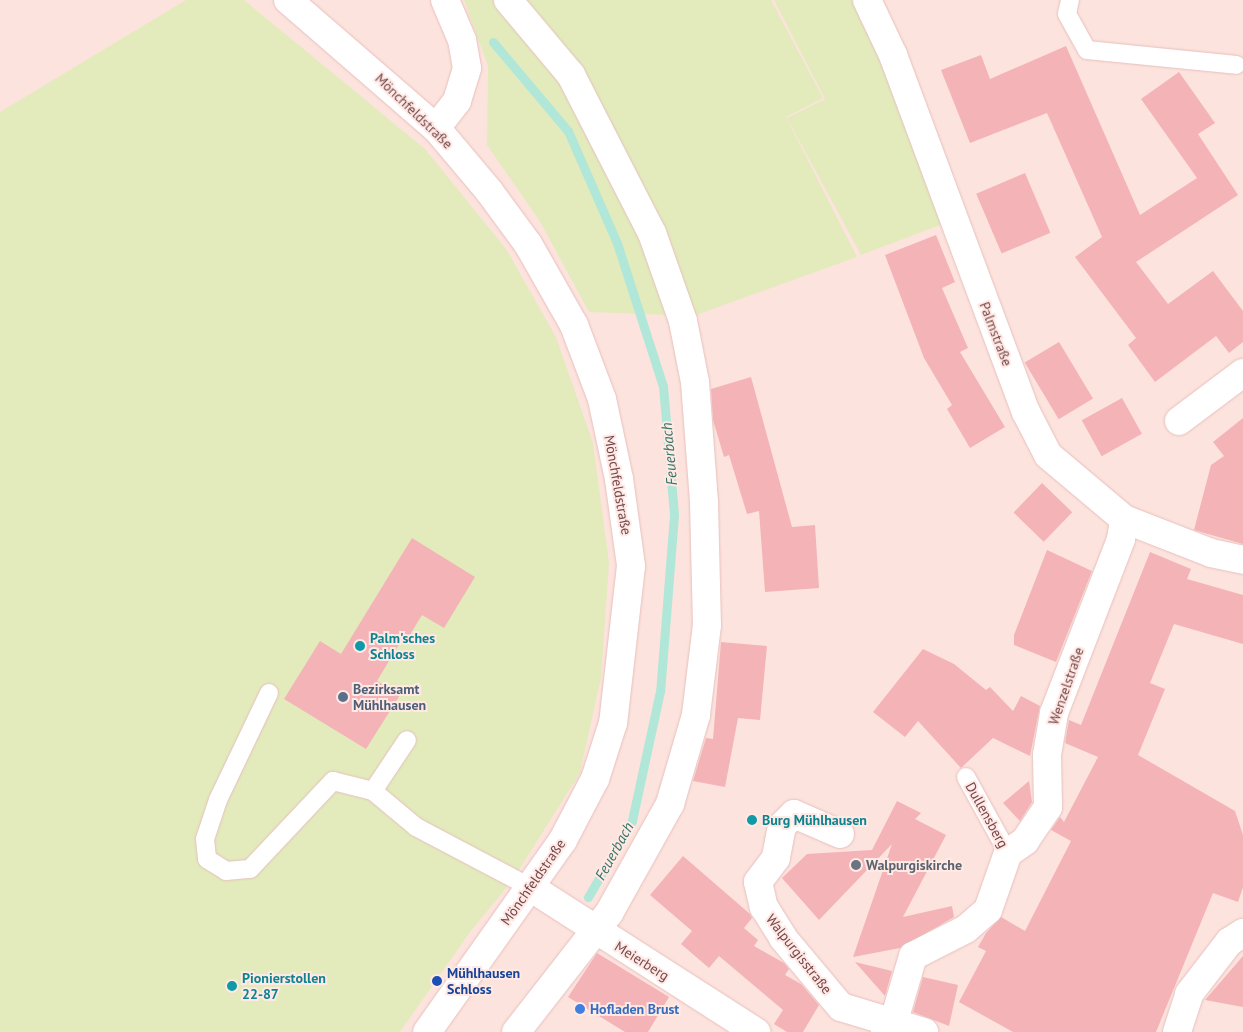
<!DOCTYPE html>
<meta charset="utf-8">
<style>
body{margin:0}
#map{position:relative;width:1243px;height:1032px;overflow:hidden;background:#fde3dd;font-family:"PT Sans",sans-serif}
div>[style]{position:absolute}
[style*='--x']{left:calc(var(--x)*1px);top:calc(var(--y)*1px);width:calc(var(--w)*1px);rotate:calc(var(--a)*1deg)}
.green>*{inset:0;background:#e3ebbc}
.stream>*{height:9px;margin:-4.5px;padding:0 4.5px;transform-origin:4.5px;border-radius:4.5px;background:#b1e7d8}
.building>*{inset:0;background:#f4b3b6;transform-origin:0 0}
.roads{filter:drop-shadow(0 0 1px #e6c0be) drop-shadow(0 0 1px #e6c0be)}
.lane>*{height:18px;margin:-9px;padding:0 9px;transform-origin:9px;border-radius:9px;background:#fff}
.street>*{height:28px;margin:-14px;padding:0 14px;transform-origin:14px;border-radius:14px;background:#fff}
.secondary>*{height:28px;margin:-14px;padding:0 14px;transform-origin:14px;border-radius:14px;background:#fff}
.dots>*{width:14px;height:14px;translate:-50% -50%;box-sizing:border-box;border:2px solid #ffe9e5;border-radius:50%}
span{translate:-50% -50%;white-space:nowrap;text-align:center;line-height:1.15;-webkit-text-stroke:4px #ffe9e5;paint-order:stroke}
.street-label{font-size:14px;color:#744548}
.culture-label{font-size:14px;color:#0d838f;font-weight:700}
.left{translate:0 -50%;text-align:left}
.service-label{font-size:14px;color:#4e5e75;font-weight:700}
.worship-label{font-size:14px;color:#5b616d;font-weight:700}
.transit-label{font-size:14px;color:#164399;font-weight:700}
.shop-label{font-size:14px;color:#366cbe;font-weight:700}
.water-label{font-size:15px;color:#357464;font-style:italic}
</style>
<div id="map">
<div class="green">
<div style="clip-path:polygon(186px 0,244px 0,425px 149px,506px 249px,556px 337px,593px 443px,609px 563px,601px 678px,580px 773px,512px 881px,470px 932px,400px 1032px,0 1032px,0 112px)"></div>
<div style="clip-path:polygon(464px 0,771px 0,823px 98px,786px 117px,857px 257px,693px 316px,589px 312px,539px 220px,487px 145px,488px 66px)"></div>
<div style="clip-path:polygon(774px 0,854px 0,883px 61px,943px 224px,861px 255px,787px 118px,825px 99px)"></div>
</div>
<div class="stream">
<div style="--x:493;--y:42;--w:116;--a:49.9"></div>
<div style="--x:568;--y:131;--w:122;--a:66.4"></div>
<div style="--x:617;--y:243;--w:150;--a:72.2"></div>
<div style="--x:663;--y:386;--w:129;--a:85.1"></div>
<div style="--x:674;--y:515;--w:177;--a:94.5"></div>
<div style="--x:660;--y:691;--w:133;--a:102.2"></div>
<div style="--x:632;--y:821;--w:88;--a:120.1"></div>
</div>
<div class="building">
<div style="clip-path:polygon(1066px 46px,1140px 215px,1197px 178px,1141px 99px,1179px 72px,1215px 123px,1198px 134px,1238px 195px,1136px 262px,1168px 304px,1213px 271px,1243px 311px,1243px 342px,1229px 353px,1216px 336px,1155px 382px,1128px 345px,1136px 338px,1075px 257px,1102px 237px,1047px 113px,970px 143px,941px 70px,981px 55px,990px 79px)"></div>
<div style="left:1025px;top:173px;width:65px;height:53px;rotate:67deg"></div>
<div style="clip-path:polygon(936px 235px,955px 282px,942px 288px,968px 348px,960px 352px,1005px 427px,970px 448px,947px 409px,952px 405px,924px 358px,885px 255px)"></div>
<div style="left:1059px;top:342px;width:66px;height:40px;rotate:59deg"></div>
<div style="clip-path:polygon(751px 377px,792px 527px,815px 525px,819px 588px,765px 592px,759px 511px,747px 514px,729px 455px,724px 457px,713px 420px,711px 389px)"></div>
<div style="left:1122px;top:398px;width:41px;height:46px;rotate:61deg"></div>
<div style="clip-path:polygon(1243px 418px,1243px 544px,1194px 530px,1211px 465px,1224px 456px,1213px 442px)"></div>
<div style="left:1042px;top:483px;width:42px;height:41px;rotate:44deg"></div>
<div style="clip-path:polygon(412px 538px,475px 577px,444px 628px,422px 615px,405px 643px,401px 641px,377px 681px,400px 695px,366px 749px,284px 699px,320px 641px,341px 654px)"></div>
<div style="clip-path:polygon(1047px 550px,1092px 571px,1056px 662px,1014px 645px,1014px 635px)"></div>
<div style="clip-path:polygon(1150px 552px,1191px 569px,1187px 579px,1243px 595px,1243px 644px,1174px 624px,1150px 683px,1165px 689px,1138px 755px,1235px 811px,1243px 835px,1243px 887px,1238px 902px,1213px 893px,1156px 1032px,1013px 1032px,959px 1002px,986px 951px,978px 947px,986px 933px,1001px 917px,1025px 931px,1071px 841px,1051px 830px,1060px 817px,1064px 822px,1098px 757px,1065px 743px,1069px 720px,1081px 725px)"></div>
<div style="clip-path:polygon(721px 642px,767px 646px,760px 720px,738px 718px,725px 787px,693px 781px,706px 738px,713px 739px)"></div>
<div style="clip-path:polygon(923px 649px,954px 664px,986px 690px,990px 687px,1013px 711px,1021px 696px,1040px 706px,1030px 756px,993px 738px,961px 768px,918px 721px,905px 737px,873px 712px)"></div>
<div style="clip-path:polygon(1029px 781px,1032px 802px,1020px 821px,1003px 803px)"></div>
<div style="clip-path:polygon(897px 801px,921px 813px,915px 819px,946px 835px,903px 917px,952px 906px,954px 917px,900px 948px,853px 957px,892px 844px,819px 920px,782px 878px,807px 854px,872px 850px)"></div>
<div style="clip-path:polygon(683px 856px,750px 914px,752px 918px,744px 928px,758px 940px,754px 946px,784px 963px,789px 969px,785px 975px,801px 984px,819px 1005px,803px 1032px,787px 1032px,774px 1024px,783px 1010px,719px 956px,709px 968px,681px 944px,692px 931px,650px 895px)"></div>
<div style="clip-path:polygon(597px 953px,669px 997px,648px 1032px,625px 1032px,568px 997px)"></div>
<div style="clip-path:polygon(1243px 956px,1243px 1007px,1205px 1000px)"></div>
<div style="clip-path:polygon(855px 962px,892px 971px,885px 996px)"></div>
<div style="clip-path:polygon(923px 977px,958px 985px,949px 1026px,913px 1012px)"></div>
</div>
<div class="roads">
<div class="lane">
<div style="--x:1070;--y:0;--w:14;--a:102"></div>
<div style="--x:1067;--y:14;--w:41;--a:60.9"></div>
<div style="--x:1087;--y:50;--w:150;--a:5.7"></div>
<div style="--x:269;--y:693;--w:119;--a:115.5"></div>
<div style="--x:218;--y:800;--w:41;--a:108.4"></div>
<div style="--x:205;--y:839;--w:20;--a:84"></div>
<div style="--x:207;--y:859;--w:22;--a:32"></div>
<div style="--x:226;--y:871;--w:24;--a:-5"></div>
<div style="--x:250;--y:869;--w:121;--a:-46.7"></div>
<div style="--x:333;--y:781;--w:41;--a:14"></div>
<div style="--x:373;--y:791;--w:56;--a:39.9"></div>
<div style="--x:416;--y:827;--w:129;--a:27.8"></div>
<div style="--x:966;--y:777;--w:87;--a:61.1"></div>
<div style="--x:373;--y:791;--w:61;--a:-56.3"></div>
</div>
<div class="street">
<div style="--x:508;--y:0;--w:98;--a:50"></div>
<div style="--x:571;--y:75;--w:178;--a:62.9"></div>
<div style="--x:652;--y:233;--w:93;--a:70.6"></div>
<div style="--x:683;--y:321;--w:62;--a:78.9"></div>
<div style="--x:695;--y:382;--w:121;--a:85.7"></div>
<div style="--x:704;--y:503;--w:122;--a:88.6"></div>
<div style="--x:707;--y:625;--w:91;--a:97"></div>
<div style="--x:696;--y:715;--w:93;--a:106.3"></div>
<div style="--x:670;--y:804;--w:125;--a:119.2"></div>
<div style="--x:609;--y:913;--w:151;--a:128"></div>
<div style="--x:867;--y:0;--w:61;--a:64.7"></div>
<div style="--x:893;--y:55;--w:381;--a:69.6"></div>
<div style="--x:1026;--y:412;--w:48;--a:62.9"></div>
<div style="--x:1048;--y:455;--w:99;--a:40.1"></div>
<div style="--x:1124;--y:519;--w:93;--a:21.3"></div>
<div style="--x:1211;--y:553;--w:33;--a:12"></div>
<div style="--x:436;--y:128;--w:34;--a:-52"></div>
<div style="--x:457;--y:101;--w:34;--a:-73"></div>
<div style="--x:467;--y:68;--w:28;--a:-100"></div>
<div style="--x:462;--y:40;--w:43;--a:-113"></div>
<div style="--x:1179;--y:421;--w:80;--a:-36.9"></div>
<div style="--x:840;--y:834;--w:50;--a:-156.5"></div>
<div style="--x:794;--y:814;--w:17;--a:135"></div>
<div style="--x:782;--y:826;--w:33;--a:101"></div>
<div style="--x:776;--y:858;--w:30;--a:127"></div>
<div style="--x:758;--y:882;--w:26;--a:77"></div>
<div style="--x:764;--y:907;--w:36;--a:58"></div>
<div style="--x:783;--y:938;--w:90;--a:50"></div>
<div style="--x:841;--y:1007;--w:87;--a:16.8"></div>
<div style="--x:530;--y:887;--w:269;--a:32.7"></div>
<div style="--x:885;--y:1032;--w:11;--a:-45"></div>
<div style="--x:893;--y:1024;--w:71;--a:-73.6"></div>
<div style="--x:913;--y:956;--w:59;--a:-27"></div>
<div style="--x:966;--y:929;--w:29;--a:-41"></div>
<div style="--x:988;--y:910;--w:60;--a:-70.7"></div>
<div style="--x:1008;--y:853;--w:21;--a:-35"></div>
<div style="--x:1025;--y:841;--w:41;--a:-55.9"></div>
<div style="--x:1048;--y:807;--w:52;--a:-91.1"></div>
<div style="--x:1047;--y:755;--w:43;--a:-80.5"></div>
<div style="--x:1054;--y:713;--w:186;--a:-68.9"></div>
<div style="--x:1121;--y:539;--w:20;--a:-81"></div>
<div style="--x:1177;--y:1032;--w:40;--a:-72"></div>
<div style="--x:1189;--y:994;--w:66;--a:-52.4"></div>
<div style="--x:1229;--y:942;--w:17;--a:-33"></div>
</div>
<div class="secondary">
<div style="--x:288;--y:0;--w:196;--a:40.9"></div>
<div style="--x:436;--y:128;--w:82;--a:49.9"></div>
<div style="--x:489;--y:191;--w:66;--a:53.7"></div>
<div style="--x:528;--y:244;--w:93;--a:60.4"></div>
<div style="--x:574;--y:325;--w:79;--a:69.3"></div>
<div style="--x:602;--y:399;--w:82;--a:78"></div>
<div style="--x:619;--y:479;--w:88;--a:82.1"></div>
<div style="--x:631;--y:566;--w:158;--a:96.5"></div>
<div style="--x:613;--y:723;--w:59;--a:107.8"></div>
<div style="--x:595;--y:779;--w:69;--a:117.7"></div>
<div style="--x:563;--y:840;--w:235;--a:125.3"></div>
</div>
</div>
<div class="dots">
<div style="left:360px;top:646px;background:#0f9aa8"></div>
<div style="left:343px;top:697px;background:#5c6f8a"></div>
<div style="left:752px;top:820px;background:#0f9aa8"></div>
<div style="left:856px;top:865px;background:#6b7280"></div>
<div style="left:437px;top:981px;background:#1a4fb4"></div>
<div style="left:232px;top:986px;background:#0f9aa8"></div>
<div style="left:580px;top:1009px;background:#3f7fe0"></div>
</div>
<div class="street-label">
<span style="left:414px;top:111px;rotate:44deg">Mönchfeldstraße</span>
<span style="left:996px;top:334px;rotate:69deg">Palmstraße</span>
<span style="left:618px;top:485px;rotate:80deg">Mönchfeldstraße</span>
<span style="left:1066px;top:686px;rotate:-71deg">Wenzelstraße</span>
<span style="left:987px;top:815px;rotate:61deg">Dullensberg</span>
<span style="left:533px;top:882px;rotate:-55deg">Mönchfeldstraße</span>
<span style="left:799px;top:954px;rotate:52deg">Walpurgisstraße</span>
<span style="left:642px;top:961px;rotate:32deg">Meierberg</span>
</div>
<div class="culture-label">
<span class="left" style="left:370px;top:646px">Palm'sches<br>Schloss</span>
<span class="left" style="left:762px;top:820px">Burg Mühlhausen</span>
<span class="left" style="left:242px;top:986px">Pionierstollen<br>22-87</span>
</div>
<div class="service-label">
<span class="left" style="left:353px;top:697px">Bezirksamt<br>Mühlhausen</span>
</div>
<div class="worship-label">
<span class="left" style="left:866px;top:865px">Walpurgiskirche</span>
</div>
<div class="transit-label">
<span class="left" style="left:447px;top:981px">Mühlhausen<br>Schloss</span>
</div>
<div class="shop-label">
<span class="left" style="left:590px;top:1009px">Hofladen Brust</span>
</div>
<div class="water-label">
<span style="left:669px;top:454px;rotate:-95deg">Feuerbach</span>
<span style="left:614px;top:851px;rotate:-61deg">Feuerbach</span>
</div>
</div>
